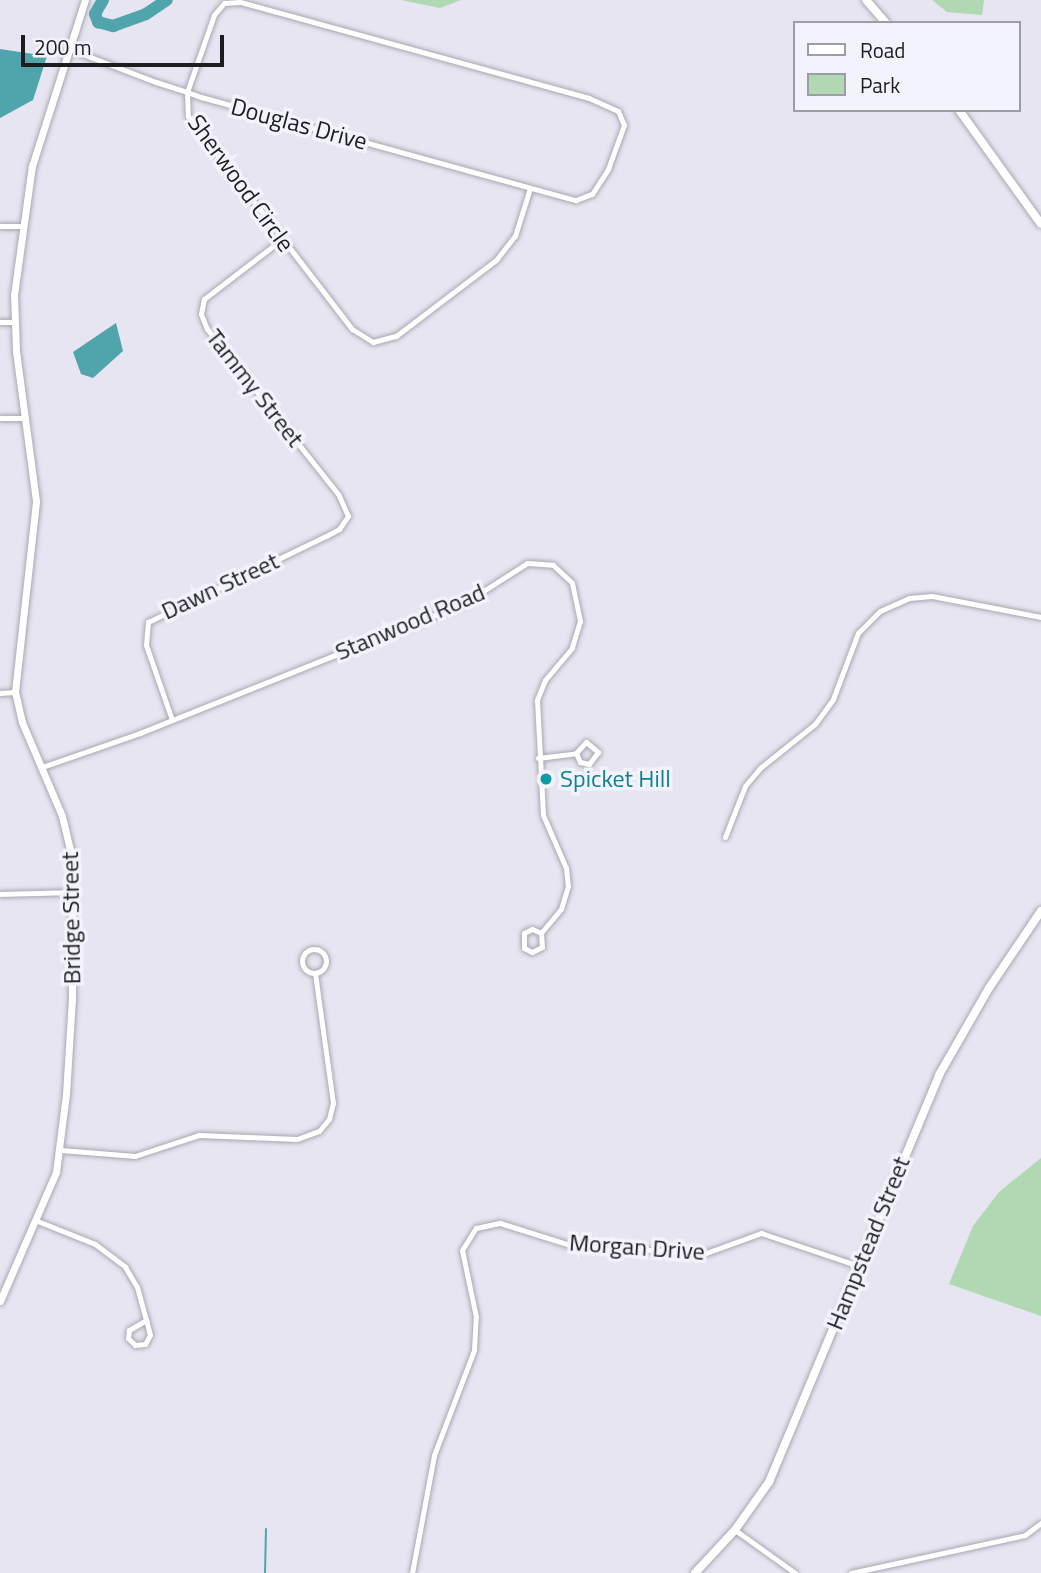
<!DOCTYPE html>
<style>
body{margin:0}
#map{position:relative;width:1041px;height:1573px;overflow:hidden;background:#e6e5f1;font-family:"Titillium Web",sans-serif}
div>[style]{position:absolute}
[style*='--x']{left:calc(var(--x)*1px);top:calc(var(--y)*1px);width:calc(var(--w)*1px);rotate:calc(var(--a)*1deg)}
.green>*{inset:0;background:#b0d8b3}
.water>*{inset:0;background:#50a4ac}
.stream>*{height:2px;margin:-1px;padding:0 1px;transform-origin:1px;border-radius:1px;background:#50a4ac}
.river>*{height:12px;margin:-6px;padding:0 6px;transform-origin:6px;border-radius:6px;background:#50a4ac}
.roads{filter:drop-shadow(0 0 2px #a8a8b2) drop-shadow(0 0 2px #a8a8b2)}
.minor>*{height:5px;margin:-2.5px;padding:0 2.5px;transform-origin:2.5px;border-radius:2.5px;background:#fff}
.minor>.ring{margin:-2.5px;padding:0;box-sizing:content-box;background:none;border:5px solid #fff;border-radius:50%}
.tertiary>*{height:7px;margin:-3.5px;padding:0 3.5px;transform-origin:3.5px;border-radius:3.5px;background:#fff}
.secondary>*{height:8px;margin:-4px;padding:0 4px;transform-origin:4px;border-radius:4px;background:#fff}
.dots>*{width:19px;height:19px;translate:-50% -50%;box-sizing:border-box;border:4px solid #f3f3fe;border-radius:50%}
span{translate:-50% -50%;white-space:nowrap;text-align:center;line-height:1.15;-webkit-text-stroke:7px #f3f3fe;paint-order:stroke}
.street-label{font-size:24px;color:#1d1d21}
.culture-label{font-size:24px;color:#0d838f}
.left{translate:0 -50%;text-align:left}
.legend{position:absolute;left:793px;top:21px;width:228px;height:91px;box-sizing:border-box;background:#f3f3fe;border:2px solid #9d9da6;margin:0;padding:9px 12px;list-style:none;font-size:21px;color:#1d1d21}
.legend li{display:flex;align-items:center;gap:14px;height:35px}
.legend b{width:35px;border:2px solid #9d9da6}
.scale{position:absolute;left:21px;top:35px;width:203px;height:32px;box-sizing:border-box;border:4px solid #1d1d21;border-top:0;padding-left:9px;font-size:21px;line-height:24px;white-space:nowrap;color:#1d1d21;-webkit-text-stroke:5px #f3f3fe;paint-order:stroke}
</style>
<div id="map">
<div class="green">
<div style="clip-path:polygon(401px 0,461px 0,440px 8px)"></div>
<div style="clip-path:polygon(932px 0,984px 0,982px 15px,947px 12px)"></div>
<div style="clip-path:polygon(1041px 1158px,1041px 1316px,949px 1284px,973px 1226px,999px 1192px)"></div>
</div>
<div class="water">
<div style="clip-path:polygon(0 49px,47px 56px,33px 100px,0 118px)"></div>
<div style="clip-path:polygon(116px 323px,123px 351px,93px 378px,81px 374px,73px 352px)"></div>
</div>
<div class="stream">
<div style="--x:265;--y:1573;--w:44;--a:-88.7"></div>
</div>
<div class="river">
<div style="--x:103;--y:0;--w:16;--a:120"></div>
<div style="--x:95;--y:14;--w:9;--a:69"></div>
<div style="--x:98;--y:22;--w:16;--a:15"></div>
<div style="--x:113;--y:26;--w:35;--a:-20"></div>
<div style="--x:146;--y:14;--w:25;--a:-34"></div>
</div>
<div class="roads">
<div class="minor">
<div style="--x:72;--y:50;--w:90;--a:20.9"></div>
<div style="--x:156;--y:82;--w:33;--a:18"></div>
<div style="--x:187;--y:92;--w:15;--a:20"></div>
<div style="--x:201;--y:97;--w:389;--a:15.4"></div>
<div style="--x:576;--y:200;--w:17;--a:-21"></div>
<div style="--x:592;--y:194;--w:30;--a:-57"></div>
<div style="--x:608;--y:169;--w:47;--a:-70"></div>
<div style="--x:624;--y:125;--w:15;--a:-113"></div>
<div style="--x:618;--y:111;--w:32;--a:-156"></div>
<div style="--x:589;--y:98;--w:362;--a:-164.6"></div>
<div style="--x:240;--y:2;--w:16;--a:176"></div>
<div style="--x:224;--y:3;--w:16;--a:130"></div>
<div style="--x:214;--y:15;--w:82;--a:109.3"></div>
<div style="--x:187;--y:92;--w:24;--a:88"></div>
<div style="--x:188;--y:116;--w:269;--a:52.4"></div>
<div style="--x:352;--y:329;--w:25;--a:32"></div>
<div style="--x:373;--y:342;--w:24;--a:-15"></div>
<div style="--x:396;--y:336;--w:126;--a:-37.2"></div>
<div style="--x:496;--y:260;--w:31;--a:-52"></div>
<div style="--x:515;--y:236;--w:50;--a:-72.6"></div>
<div style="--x:0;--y:226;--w:22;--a:0"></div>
<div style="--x:0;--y:322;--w:14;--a:0"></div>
<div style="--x:0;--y:418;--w:25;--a:0"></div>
<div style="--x:0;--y:693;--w:15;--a:-4"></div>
<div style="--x:172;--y:720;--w:79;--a:-109.1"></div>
<div style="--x:146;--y:645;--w:23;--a:-85"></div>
<div style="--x:148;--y:622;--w:198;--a:-25.8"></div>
<div style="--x:326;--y:536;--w:15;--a:-28"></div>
<div style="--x:339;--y:529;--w:16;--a:-55"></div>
<div style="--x:348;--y:516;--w:24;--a:-114"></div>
<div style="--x:338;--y:494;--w:211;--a:-128.4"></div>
<div style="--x:207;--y:329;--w:16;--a:-112"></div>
<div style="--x:201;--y:314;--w:15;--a:-79"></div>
<div style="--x:204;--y:299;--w:97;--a:-37.5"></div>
<div style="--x:538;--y:758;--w:38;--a:-7"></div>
<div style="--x:576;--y:753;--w:15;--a:-48"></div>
<div style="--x:586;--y:742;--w:16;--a:40"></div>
<div style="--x:598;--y:752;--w:15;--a:127"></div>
<div style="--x:589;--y:764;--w:9;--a:-167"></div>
<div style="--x:580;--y:762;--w:10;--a:-114"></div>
<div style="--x:42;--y:767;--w:104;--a:-19.1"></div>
<div style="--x:140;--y:733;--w:348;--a:-21.8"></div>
<div style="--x:463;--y:604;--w:76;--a:-32.6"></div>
<div style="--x:527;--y:563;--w:26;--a:4"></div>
<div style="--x:553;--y:565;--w:26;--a:43"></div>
<div style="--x:572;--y:583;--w:39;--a:78"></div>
<div style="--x:580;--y:621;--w:28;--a:107"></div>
<div style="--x:572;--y:648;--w:42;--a:130.2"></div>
<div style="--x:545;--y:680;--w:22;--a:112"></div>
<div style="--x:537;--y:700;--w:115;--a:87"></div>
<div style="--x:543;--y:815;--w:58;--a:66.5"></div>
<div style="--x:566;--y:868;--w:18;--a:84"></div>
<div style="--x:568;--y:886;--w:24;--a:107"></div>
<div style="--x:561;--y:909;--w:31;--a:130"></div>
<div style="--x:541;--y:933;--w:14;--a:86"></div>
<div style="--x:542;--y:947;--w:11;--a:153"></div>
<div style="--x:532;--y:952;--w:9;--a:-153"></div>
<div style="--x:524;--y:948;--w:15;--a:-90"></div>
<div style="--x:524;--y:933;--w:9;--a:-27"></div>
<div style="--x:532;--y:929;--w:10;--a:24"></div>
<div style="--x:725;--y:837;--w:55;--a:-68.6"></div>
<div style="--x:745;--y:786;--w:23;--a:-50"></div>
<div style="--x:760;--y:768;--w:70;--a:-38.7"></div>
<div style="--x:815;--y:724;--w:31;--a:-54"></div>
<div style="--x:833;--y:699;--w:71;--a:-69.3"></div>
<div style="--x:858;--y:633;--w:31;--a:-45"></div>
<div style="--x:880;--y:611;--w:32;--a:-24"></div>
<div style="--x:909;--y:598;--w:23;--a:-5"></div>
<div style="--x:932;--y:596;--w:111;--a:10.9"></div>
<div style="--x:0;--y:894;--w:73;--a:-1.6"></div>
<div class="ring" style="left:302px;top:949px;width:19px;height:19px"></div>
<div style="--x:61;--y:1150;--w:74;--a:4.6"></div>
<div style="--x:135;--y:1156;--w:67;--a:-18.2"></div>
<div style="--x:199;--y:1135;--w:98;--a:2.3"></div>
<div style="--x:297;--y:1139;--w:23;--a:-20"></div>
<div style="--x:319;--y:1131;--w:16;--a:-50"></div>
<div style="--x:329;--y:1119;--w:16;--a:-76"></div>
<div style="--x:333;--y:1103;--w:131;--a:-97.9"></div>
<div style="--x:35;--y:1220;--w:65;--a:21.8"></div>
<div style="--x:95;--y:1244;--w:38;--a:37"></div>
<div style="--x:125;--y:1267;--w:23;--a:59"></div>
<div style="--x:137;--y:1287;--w:46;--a:74.7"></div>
<div style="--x:149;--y:1331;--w:4;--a:76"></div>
<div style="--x:150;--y:1335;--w:10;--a:119"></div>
<div style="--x:145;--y:1344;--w:10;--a:174"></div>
<div style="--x:135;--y:1345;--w:10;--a:-135"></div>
<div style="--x:128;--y:1338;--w:8;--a:-83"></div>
<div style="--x:129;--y:1330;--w:20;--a:-30"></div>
<div style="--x:735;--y:1530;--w:74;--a:35.6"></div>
<div style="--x:412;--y:1573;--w:120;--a:-79.4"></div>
<div style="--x:434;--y:1455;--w:112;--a:-69.1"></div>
<div style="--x:474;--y:1350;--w:33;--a:-87"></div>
<div style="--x:476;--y:1317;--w:68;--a:-101.8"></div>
<div style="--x:462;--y:1250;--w:26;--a:-58"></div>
<div style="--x:476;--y:1228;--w:25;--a:-12"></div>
<div style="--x:500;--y:1223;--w:77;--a:17.5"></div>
<div style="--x:573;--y:1246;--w:133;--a:3"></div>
<div style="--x:706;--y:1253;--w:59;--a:-20"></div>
<div style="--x:761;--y:1233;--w:103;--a:18.6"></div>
<div style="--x:851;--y:1573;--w:178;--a:-12.3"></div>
<div style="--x:1025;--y:1535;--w:20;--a:-37"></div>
</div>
<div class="tertiary">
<div style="--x:0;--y:1301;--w:141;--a:-66.5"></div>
<div style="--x:56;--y:1172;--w:79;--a:-82.7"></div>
<div style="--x:66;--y:1094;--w:95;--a:-86.4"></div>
<div style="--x:72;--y:999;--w:141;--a:-90"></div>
<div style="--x:72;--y:858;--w:43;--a:-103.4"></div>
<div style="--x:62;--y:816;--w:102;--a:-113.1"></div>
<div style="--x:22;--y:722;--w:31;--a:-103"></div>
<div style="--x:15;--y:692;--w:192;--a:-83.7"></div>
<div style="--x:36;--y:501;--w:151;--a:-97.6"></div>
<div style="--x:16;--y:351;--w:56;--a:-92"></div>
<div style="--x:14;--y:295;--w:130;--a:-82.1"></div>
<div style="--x:32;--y:166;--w:174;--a:-72.3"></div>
</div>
<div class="secondary">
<div style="--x:866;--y:0;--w:30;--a:49"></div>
<div style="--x:959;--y:110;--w:140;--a:54.3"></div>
<div style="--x:695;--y:1573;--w:59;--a:-47.1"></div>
<div style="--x:735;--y:1530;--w:59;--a:-54.7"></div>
<div style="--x:769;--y:1482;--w:441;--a:-67.3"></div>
<div style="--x:939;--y:1075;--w:100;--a:-60.1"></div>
<div style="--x:989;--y:988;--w:93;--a:-56"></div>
</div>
</div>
<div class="dots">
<div style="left:546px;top:779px;background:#0f9aa8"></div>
</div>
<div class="street-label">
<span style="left:299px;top:124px;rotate:15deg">Douglas Drive</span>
<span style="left:241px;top:183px;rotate:54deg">Sherwood Circle</span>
<span style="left:255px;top:388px;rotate:52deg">Tammy Street</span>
<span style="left:220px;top:586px;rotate:-25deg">Dawn Street</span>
<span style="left:410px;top:622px;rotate:-23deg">Stanwood Road</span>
<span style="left:71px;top:918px;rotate:-91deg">Bridge Street</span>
<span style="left:868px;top:1243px;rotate:-68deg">Hampstead Street</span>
<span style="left:637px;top:1247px;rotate:4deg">Morgan Drive</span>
</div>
<div class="culture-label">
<span class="left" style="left:560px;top:779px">Spicket Hill</span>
</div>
<ul class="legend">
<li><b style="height:9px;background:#fff"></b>Road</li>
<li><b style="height:19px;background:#b0d8b3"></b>Park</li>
</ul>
<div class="scale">200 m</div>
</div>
